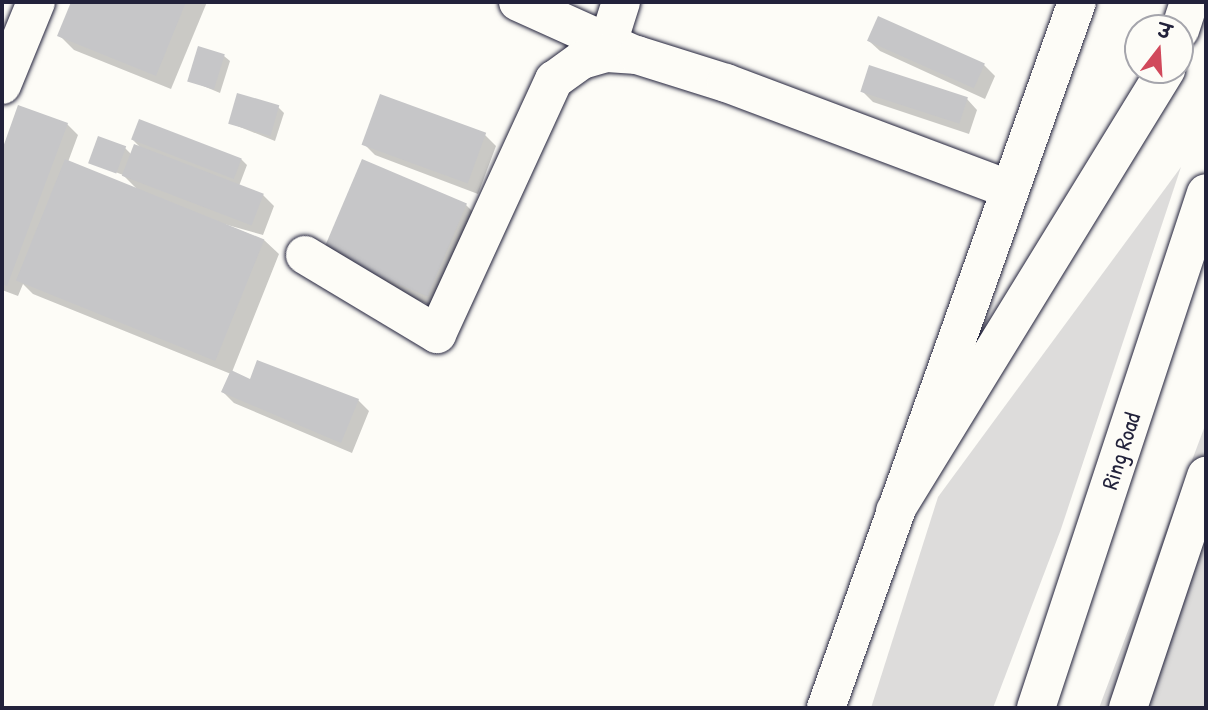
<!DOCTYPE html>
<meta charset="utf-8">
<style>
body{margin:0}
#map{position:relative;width:1208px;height:710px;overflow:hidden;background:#fdfcf7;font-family:"Patrick Hand","Playpen Sans Deva",sans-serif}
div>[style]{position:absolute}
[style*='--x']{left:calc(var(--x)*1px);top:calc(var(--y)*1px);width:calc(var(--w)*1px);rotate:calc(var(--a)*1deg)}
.green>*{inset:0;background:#dddcdb}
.shadow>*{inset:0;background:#0003}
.building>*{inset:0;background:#c6c6c8;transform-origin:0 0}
.roads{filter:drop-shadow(0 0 2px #22223b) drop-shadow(0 0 2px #22223b)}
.street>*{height:38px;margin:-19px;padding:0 19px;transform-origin:19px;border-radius:19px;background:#fdfcf7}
.secondary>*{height:38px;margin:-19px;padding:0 19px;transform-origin:19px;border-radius:19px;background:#fdfcf7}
.primary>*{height:38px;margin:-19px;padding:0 19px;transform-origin:19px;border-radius:19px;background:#fdfcf7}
span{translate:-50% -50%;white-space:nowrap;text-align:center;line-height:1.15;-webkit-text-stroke:5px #fdfcf7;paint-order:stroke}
.street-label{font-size:23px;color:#22223b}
.frame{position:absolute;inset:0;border:4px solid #22223b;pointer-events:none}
.north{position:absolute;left:1124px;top:14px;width:70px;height:70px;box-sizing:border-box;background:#fdfcf7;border:2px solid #a5a5ac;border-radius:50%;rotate:17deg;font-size:19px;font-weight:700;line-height:28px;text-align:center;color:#22223b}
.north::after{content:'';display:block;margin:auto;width:24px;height:32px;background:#d1495b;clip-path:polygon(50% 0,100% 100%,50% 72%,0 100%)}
</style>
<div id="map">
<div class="green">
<div style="clip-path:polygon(1181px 167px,1061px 529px,993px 708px,871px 708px,938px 497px)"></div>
<div style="clip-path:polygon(1206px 423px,1206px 708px,1099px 708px)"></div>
</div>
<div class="shadow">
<div style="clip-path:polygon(73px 2px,207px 2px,171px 89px,74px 50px,59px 35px)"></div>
<div style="clip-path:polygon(869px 41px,984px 65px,995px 76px,985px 99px,880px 51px)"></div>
<div style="clip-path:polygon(224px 56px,230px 61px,220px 93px,189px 80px)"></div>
<div style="clip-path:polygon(862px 91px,967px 99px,977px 110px,969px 134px,873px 102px)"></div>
<div style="clip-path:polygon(19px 107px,67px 124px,78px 135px,68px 162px,138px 190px,123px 175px,90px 162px,125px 148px,132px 155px,142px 149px,133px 140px,241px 159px,247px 165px,239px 186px,263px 195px,274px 206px,263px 235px,224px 224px,264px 240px,279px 254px,232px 372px,251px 381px,358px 400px,369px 411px,352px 453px,234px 403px,223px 392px,231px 374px,33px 294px,23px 284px,18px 296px,2px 290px,2px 155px)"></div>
<div style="clip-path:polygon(278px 107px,284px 113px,275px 141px,230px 123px)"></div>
<div style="clip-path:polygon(485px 135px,496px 146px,478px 194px,375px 155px,364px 144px)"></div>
<div style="clip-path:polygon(362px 161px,466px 205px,481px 220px,442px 310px,339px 267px)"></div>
</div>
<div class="building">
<div style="clip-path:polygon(71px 2px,186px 2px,156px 76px,57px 36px)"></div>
<div style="left:878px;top:16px;width:117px;height:27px;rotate:24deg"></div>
<div style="left:198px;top:46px;width:28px;height:37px;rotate:17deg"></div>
<div style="left:869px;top:65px;width:104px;height:28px;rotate:18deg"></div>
<div style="left:237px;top:93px;width:44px;height:32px;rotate:16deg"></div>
<div style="left:380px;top:94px;width:113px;height:54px;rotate:20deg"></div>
<div style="clip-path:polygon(18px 105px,68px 123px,7px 286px,2px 284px,2px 150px)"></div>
<div style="left:139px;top:119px;width:110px;height:22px;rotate:21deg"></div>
<div style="left:98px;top:136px;width:30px;height:29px;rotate:20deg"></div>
<div style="left:134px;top:144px;width:139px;height:34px;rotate:21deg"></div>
<div style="left:65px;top:159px;width:215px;height:131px;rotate:22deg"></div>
<div style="left:362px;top:159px;width:114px;height:101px;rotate:23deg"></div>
<div style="clip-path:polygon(257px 360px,359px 399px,341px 443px,221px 392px,231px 370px,250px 379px)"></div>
</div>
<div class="roads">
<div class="street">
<div style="--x:518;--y:2;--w:124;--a:24.3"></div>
<div style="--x:608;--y:43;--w:43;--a:-72.4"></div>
<div style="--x:2;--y:85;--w:90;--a:-67.7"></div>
<div style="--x:305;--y:255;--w:154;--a:30.9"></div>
<div style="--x:437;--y:334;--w:280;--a:-65.3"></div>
<div style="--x:554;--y:80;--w:34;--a:-36"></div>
<div style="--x:582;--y:60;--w:26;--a:-16"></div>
<div style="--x:607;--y:53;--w:30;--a:4"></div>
<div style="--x:637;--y:55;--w:93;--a:17.5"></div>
<div style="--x:726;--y:83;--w:303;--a:20.6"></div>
</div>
<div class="secondary">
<div style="--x:826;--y:708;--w:749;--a:-70.43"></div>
</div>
<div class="primary">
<div style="--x:1180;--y:30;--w:29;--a:-72"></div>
<div style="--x:895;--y:511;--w:518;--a:-58.43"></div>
<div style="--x:1036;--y:708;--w:542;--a:-71.73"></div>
<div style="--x:1128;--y:708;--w:245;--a:-71.4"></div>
</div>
</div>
<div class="street-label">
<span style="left:1121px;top:451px;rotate:-72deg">Ring Road</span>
</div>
<div class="frame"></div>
<div class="north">उ</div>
</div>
